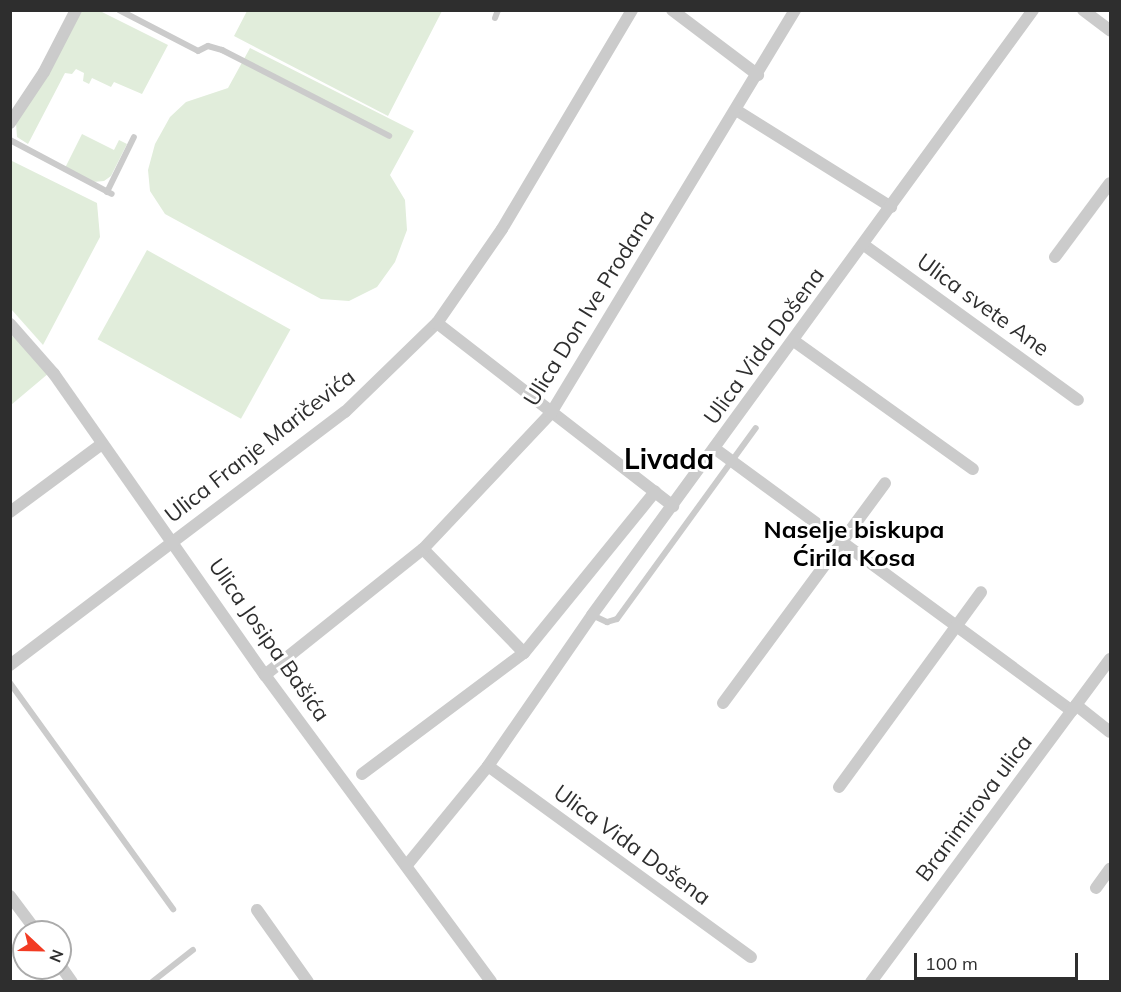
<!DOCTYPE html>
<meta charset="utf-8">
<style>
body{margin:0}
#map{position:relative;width:1121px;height:992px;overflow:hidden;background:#fff;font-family:Mulish,sans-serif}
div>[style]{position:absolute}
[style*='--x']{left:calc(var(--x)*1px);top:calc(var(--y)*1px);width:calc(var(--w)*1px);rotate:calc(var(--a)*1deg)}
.green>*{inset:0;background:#e1eddb;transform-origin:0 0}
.service>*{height:6px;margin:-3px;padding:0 3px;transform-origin:3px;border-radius:3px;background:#cbcbcb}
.minor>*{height:12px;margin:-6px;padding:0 6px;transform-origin:6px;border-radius:6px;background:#cbcbcb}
span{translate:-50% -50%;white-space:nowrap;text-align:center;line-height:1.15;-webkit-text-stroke:6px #fff;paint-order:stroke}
.street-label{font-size:22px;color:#2e2e2e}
.neighbourhood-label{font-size:24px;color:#000;font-weight:700}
.district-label{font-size:28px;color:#000;font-weight:700}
.frame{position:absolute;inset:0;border:12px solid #2e2e2e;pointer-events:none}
.north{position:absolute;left:12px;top:920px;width:60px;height:60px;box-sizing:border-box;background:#fff;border:2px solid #ababab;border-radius:50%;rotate:112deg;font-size:16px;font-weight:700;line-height:24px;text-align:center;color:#2e2e2e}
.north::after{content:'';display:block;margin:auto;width:21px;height:27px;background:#f23b23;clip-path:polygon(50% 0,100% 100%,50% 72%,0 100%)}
.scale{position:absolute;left:914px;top:953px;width:164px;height:27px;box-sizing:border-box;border:3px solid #2e2e2e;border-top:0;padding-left:8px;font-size:18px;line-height:21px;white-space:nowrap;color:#2e2e2e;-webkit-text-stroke:4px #fff;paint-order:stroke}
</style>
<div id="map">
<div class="green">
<div style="clip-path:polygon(81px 11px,100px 11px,168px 45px,142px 94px,114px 82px,111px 87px,92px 78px,89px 84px,83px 81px,84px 73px,76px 69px,72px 74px,65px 73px,28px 144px,17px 137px,16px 123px)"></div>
<div style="clip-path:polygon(247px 11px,247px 10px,442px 11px,388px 116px,234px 36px)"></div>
<div style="clip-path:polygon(250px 48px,414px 131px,390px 175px,405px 200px,407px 230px,395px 262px,377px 287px,349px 301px,321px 299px,165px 214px,150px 191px,148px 170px,155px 144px,170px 117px,186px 102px,228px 88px)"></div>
<div style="clip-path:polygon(82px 134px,114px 150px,119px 140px,127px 144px,111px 176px,104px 181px,93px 182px,65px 168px)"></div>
<div style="clip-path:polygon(10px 160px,97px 203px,100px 237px,43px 345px,11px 309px)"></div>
<div style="left:147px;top:250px;width:164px;height:102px;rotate:29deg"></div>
<div style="clip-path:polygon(15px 333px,49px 373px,11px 405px,11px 338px)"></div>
</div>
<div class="service">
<div style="--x:119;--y:10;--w:89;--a:27.4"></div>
<div style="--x:198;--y:51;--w:11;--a:-27"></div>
<div style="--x:208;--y:46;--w:15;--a:16"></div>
<div style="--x:222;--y:50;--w:188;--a:27.2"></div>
<div style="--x:495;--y:18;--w:9;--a:-69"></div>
<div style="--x:10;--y:140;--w:115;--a:27.9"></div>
<div style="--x:107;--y:192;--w:61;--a:-63.9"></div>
<div style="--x:592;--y:615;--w:17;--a:25"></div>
<div style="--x:607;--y:622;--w:10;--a:-17"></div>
<div style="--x:617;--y:619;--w:236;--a:-54"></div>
<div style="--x:10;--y:683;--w:279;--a:54.2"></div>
<div style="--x:152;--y:982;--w:52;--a:-38"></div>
</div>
<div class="minor">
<div style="--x:672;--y:10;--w:108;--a:37.1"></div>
<div style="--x:1083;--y:10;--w:34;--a:37"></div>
<div style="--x:736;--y:110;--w:183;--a:32"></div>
<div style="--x:10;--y:123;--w:61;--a:-56.3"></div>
<div style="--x:44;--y:72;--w:70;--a:-62.7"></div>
<div style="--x:864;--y:245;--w:264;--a:35.9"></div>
<div style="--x:1055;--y:257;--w:92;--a:-53.4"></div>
<div style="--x:437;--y:323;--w:299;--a:37.8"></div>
<div style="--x:10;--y:324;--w:67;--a:48.7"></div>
<div style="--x:54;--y:374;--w:368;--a:55"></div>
<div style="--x:265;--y:675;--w:381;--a:53.6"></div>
<div style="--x:794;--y:341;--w:220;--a:35.6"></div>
<div style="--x:714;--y:448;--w:444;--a:36.3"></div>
<div style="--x:10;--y:512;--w:114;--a:-36.5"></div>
<div style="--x:423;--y:549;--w:145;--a:45.8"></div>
<div style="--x:10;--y:665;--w:420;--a:-37.1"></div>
<div style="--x:345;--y:412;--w:128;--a:-44.1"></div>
<div style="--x:437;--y:323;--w:114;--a:-55.3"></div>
<div style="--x:502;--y:229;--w:255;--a:-59.3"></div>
<div style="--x:265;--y:675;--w:202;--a:-38.6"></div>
<div style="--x:423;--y:549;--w:187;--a:-46.7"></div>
<div style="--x:551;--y:413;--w:471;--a:-58.8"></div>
<div style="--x:723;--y:703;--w:273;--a:-53.6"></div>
<div style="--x:1076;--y:705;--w:43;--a:38.5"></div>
<div style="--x:488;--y:766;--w:325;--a:36"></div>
<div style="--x:362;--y:774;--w:202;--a:-36.8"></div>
<div style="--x:524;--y:653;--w:208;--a:-50.9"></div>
<div style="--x:839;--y:787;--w:241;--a:-53.9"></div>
<div style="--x:407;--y:865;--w:128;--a:-50.7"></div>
<div style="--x:488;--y:766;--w:183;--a:-55.4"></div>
<div style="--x:592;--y:615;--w:749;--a:-53.91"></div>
<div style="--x:1096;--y:888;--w:24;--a:-54"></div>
<div style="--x:10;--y:896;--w:45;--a:53.1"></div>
<div style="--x:257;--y:910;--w:88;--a:54.7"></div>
<div style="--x:60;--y:965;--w:21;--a:55"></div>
<div style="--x:871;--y:982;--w:402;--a:-53.5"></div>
</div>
<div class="street-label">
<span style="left:983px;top:305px;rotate:36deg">Ulica svete Ane</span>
<span style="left:589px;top:308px;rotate:-58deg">Ulica Don Ive Prodana</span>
<span style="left:764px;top:346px;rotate:-54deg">Ulica Vida Došena</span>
<span style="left:260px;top:446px;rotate:-38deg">Ulica Franje Maričevića</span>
<span style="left:269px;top:640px;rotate:55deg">Ulica Josipa Bašića</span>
<span style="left:974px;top:808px;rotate:-53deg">Branimirova ulica</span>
<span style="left:632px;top:845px;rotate:36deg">Ulica Vida Došena</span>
</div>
<div class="neighbourhood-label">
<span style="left:854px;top:544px">Naselje biskupa<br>Ćirila Kosa</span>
</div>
<div class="district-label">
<span style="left:669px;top:459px">Livada</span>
</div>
<div class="frame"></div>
<div class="north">N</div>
<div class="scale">100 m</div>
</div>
